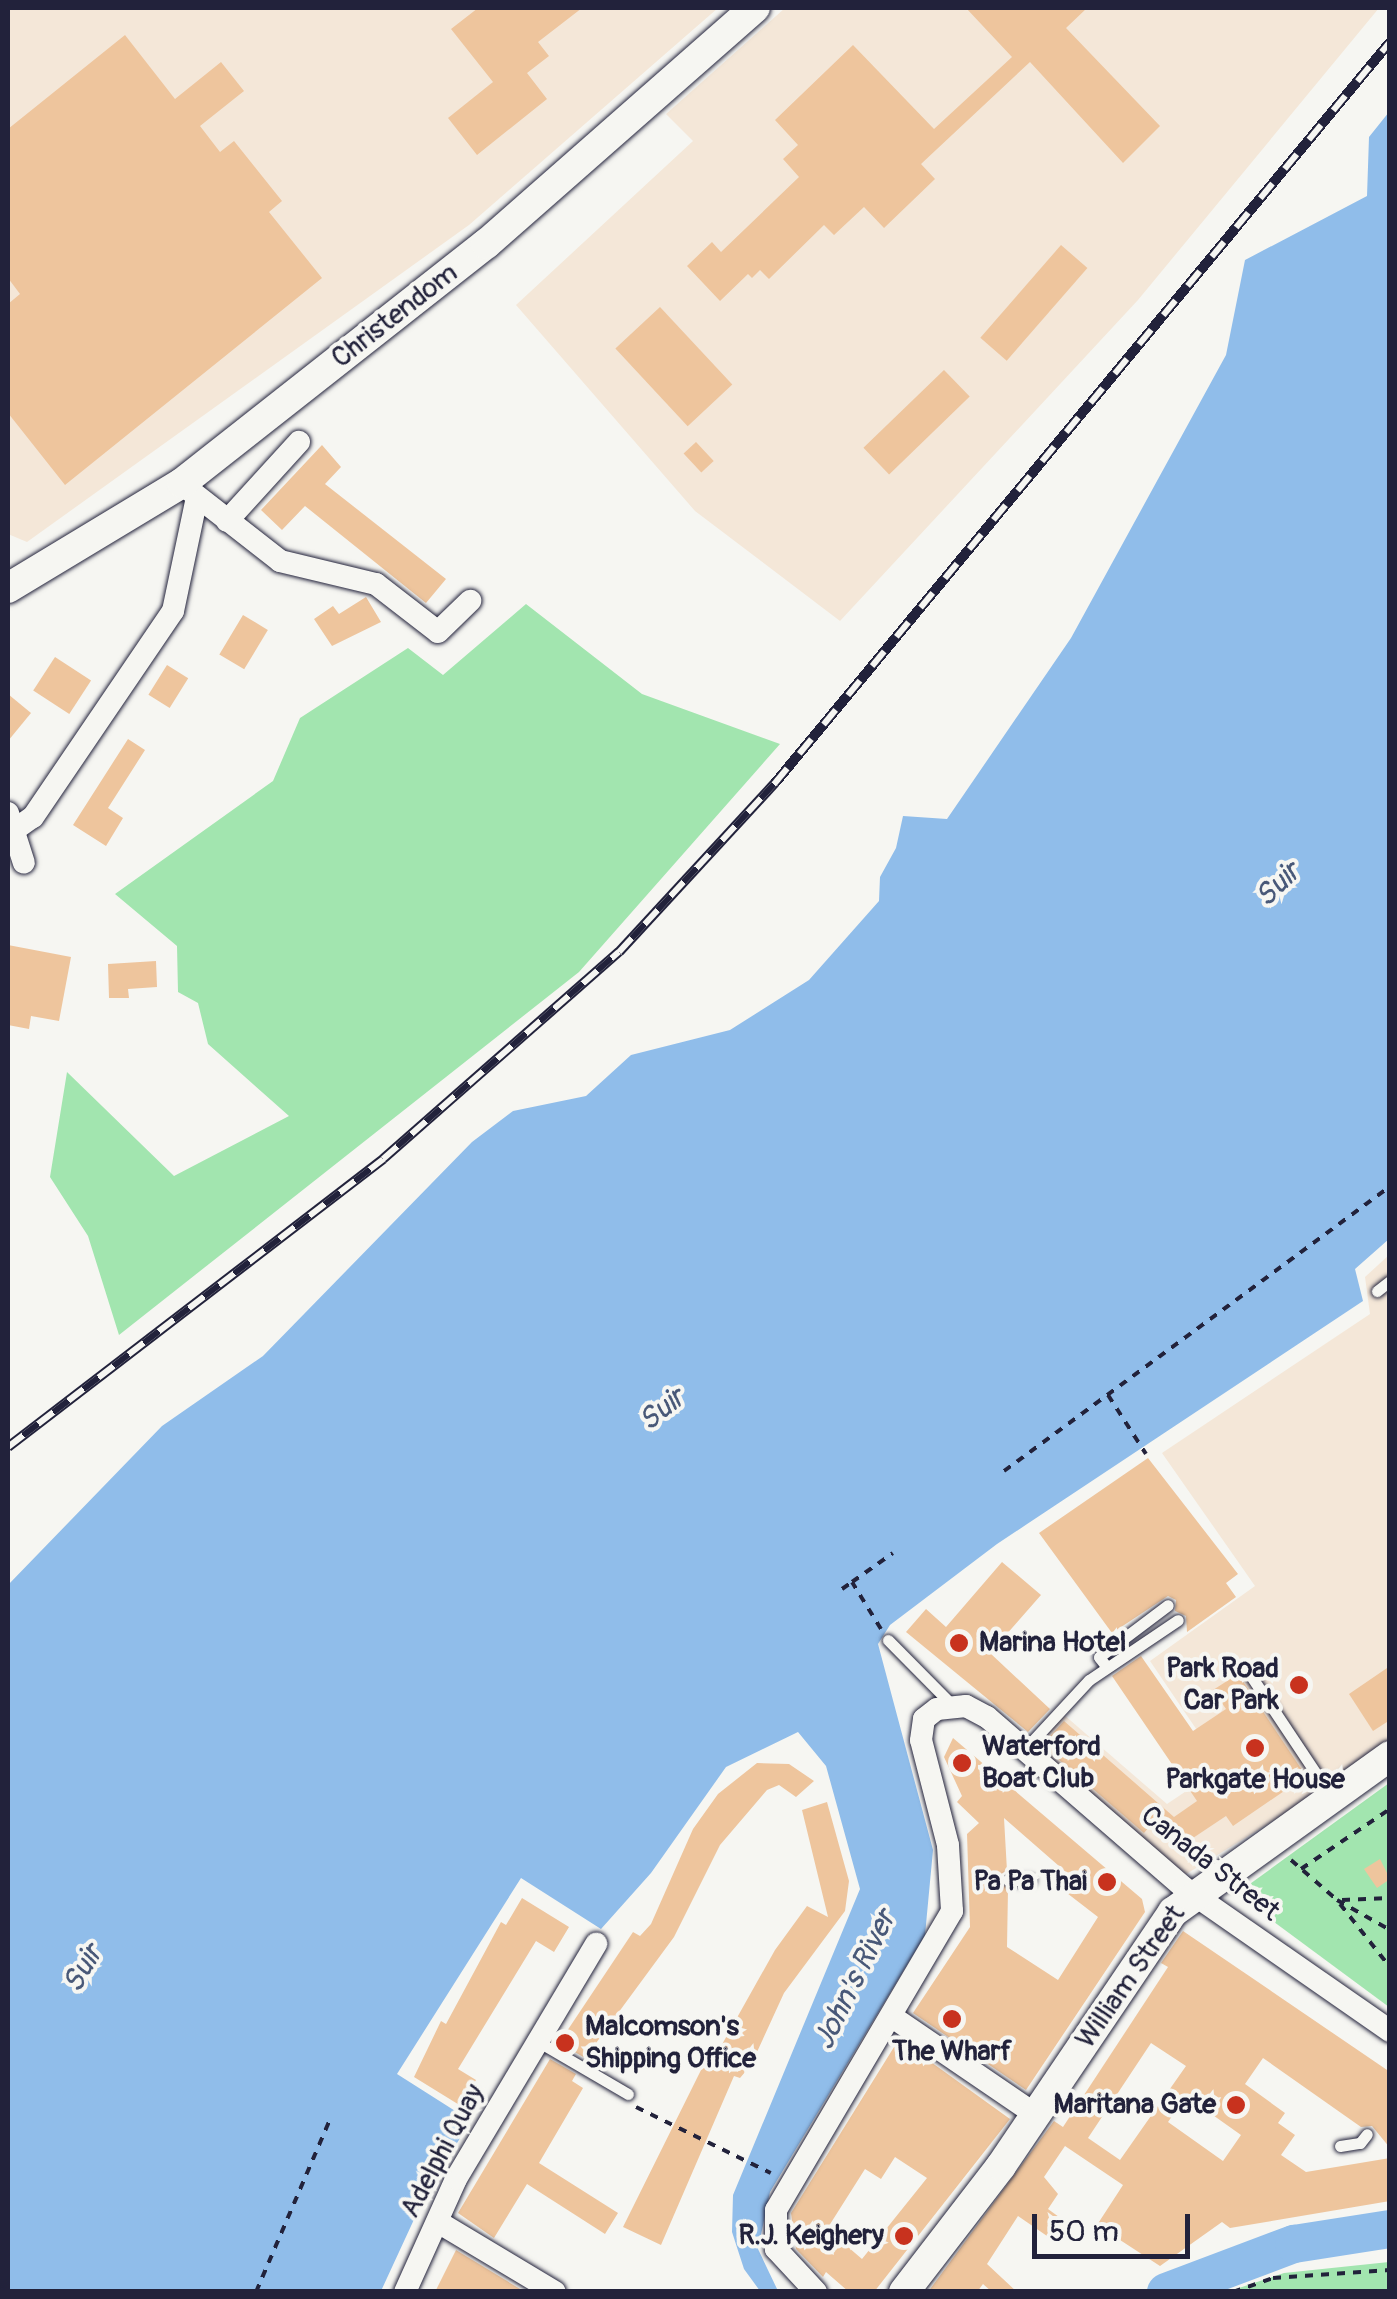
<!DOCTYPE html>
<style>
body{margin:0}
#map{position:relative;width:1397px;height:2299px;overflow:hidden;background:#f6f6f2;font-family:Pangolin,sans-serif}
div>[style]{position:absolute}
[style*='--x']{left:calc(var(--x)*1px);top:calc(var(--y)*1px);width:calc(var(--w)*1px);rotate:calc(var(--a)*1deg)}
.built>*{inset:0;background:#f4e7d8}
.green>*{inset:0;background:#a2e5af}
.water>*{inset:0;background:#90bdea}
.river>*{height:38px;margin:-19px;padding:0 19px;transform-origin:19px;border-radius:19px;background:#90bdea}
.building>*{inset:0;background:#eec59d;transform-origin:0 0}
.path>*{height:4px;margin-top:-2px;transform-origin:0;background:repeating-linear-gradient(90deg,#22223b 0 8px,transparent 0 16px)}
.roads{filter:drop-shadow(0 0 2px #22223b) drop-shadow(0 0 2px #22223b)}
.lane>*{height:11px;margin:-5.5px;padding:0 5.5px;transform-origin:5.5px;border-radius:5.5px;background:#f6f6f2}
.street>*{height:22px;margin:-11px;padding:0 11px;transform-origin:11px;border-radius:11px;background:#f6f6f2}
.secondary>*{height:30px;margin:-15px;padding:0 15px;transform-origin:15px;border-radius:15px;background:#f6f6f2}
.rail>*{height:10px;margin-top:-5px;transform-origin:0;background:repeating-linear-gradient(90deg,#f6f6f2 0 19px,#22223b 0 38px);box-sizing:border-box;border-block:2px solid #22223b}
.dots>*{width:28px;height:28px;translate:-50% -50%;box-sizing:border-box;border:5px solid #f6f6f2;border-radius:50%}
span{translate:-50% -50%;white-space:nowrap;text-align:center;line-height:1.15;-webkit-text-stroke:8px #f6f6f2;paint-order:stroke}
.street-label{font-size:28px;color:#22223b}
.poi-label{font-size:28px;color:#22223b;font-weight:700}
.left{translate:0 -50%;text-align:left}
.right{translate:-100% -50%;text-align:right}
.water-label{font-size:30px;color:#485878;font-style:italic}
.frame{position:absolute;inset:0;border:10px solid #22223b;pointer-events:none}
.scale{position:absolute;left:1032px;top:2214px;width:158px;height:45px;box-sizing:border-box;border:5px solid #22223b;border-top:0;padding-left:12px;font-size:30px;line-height:35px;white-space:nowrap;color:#22223b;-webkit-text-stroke:8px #f6f6f2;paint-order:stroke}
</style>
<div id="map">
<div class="built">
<div style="clip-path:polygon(8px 8px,718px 8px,469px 225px,27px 542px,8px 534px)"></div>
<div style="clip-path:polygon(785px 8px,1379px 8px,1138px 300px,840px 621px,695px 511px,516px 305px,693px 141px,666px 114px)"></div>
<div style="clip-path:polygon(1389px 1255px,1389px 1750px,1183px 1876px,1034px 1747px,1063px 1714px,1167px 1804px,1222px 1767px,1150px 1661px,1255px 1586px,1162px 1453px,1370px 1314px,1365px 1277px)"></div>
</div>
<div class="green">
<div style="clip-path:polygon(526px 604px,642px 694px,780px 744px,579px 972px,119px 1335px,88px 1236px,50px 1177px,67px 1072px,174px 1176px,289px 1116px,208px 1044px,198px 1003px,178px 992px,177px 946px,115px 894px,273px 781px,300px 718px,408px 648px,443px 675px)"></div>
<div style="clip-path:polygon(1389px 1783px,1389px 2007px,1236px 1894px)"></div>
<div style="clip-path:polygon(1389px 2262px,1389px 2291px,1230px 2291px,1284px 2273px)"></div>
</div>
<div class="water">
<div style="clip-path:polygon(1389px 112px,1389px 1239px,1355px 1269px,1363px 1301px,997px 1544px,890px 1625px,878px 1644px,933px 1850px,925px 1935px,770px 2192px,758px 2249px,778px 2291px,760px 2291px,744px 2269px,732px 2232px,733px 2195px,860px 1889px,826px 1766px,798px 1732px,726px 1767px,651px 1873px,601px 1929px,521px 1878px,397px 2074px,471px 2121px,429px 2187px,381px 2291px,8px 2291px,8px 1585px,162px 1426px,263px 1356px,472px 1142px,513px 1111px,586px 1096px,631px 1055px,730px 1030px,809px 980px,879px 901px,880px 877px,896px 848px,903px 816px,947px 819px,1071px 638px,1226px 355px,1245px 260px,1367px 196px,1369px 137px)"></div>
</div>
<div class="river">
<div style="--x:1166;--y:2292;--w:137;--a:-20.6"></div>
<div style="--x:1294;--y:2244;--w:97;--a:-8.9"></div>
</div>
<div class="building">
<div style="clip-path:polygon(478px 8px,582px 8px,538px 42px,549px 56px,527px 73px,547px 99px,477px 155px,448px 118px,493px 82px,451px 29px)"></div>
<div style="clip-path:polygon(966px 8px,1087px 8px,1066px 28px,1160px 126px,1123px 163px,1030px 62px,921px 164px,935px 179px,884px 228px,864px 207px,834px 235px,824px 225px,769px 279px,760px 270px,752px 278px,748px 274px,720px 301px,687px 266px,712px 242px,721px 252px,799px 177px,783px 159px,798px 145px,775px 120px,853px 45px,934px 129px,1012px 57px)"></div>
<div style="clip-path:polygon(125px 35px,175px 99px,221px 62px,244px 91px,200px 126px,220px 152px,234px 141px,282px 201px,269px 212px,322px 278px,65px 485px,8px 413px,8px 304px,20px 294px,8px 278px,8px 129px)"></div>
<div style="left:1061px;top:245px;width:35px;height:123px;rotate:41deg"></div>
<div style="left:660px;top:307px;width:106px;height:61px;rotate:47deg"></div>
<div style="left:944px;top:370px;width:37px;height:112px;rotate:46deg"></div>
<div style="left:696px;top:442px;width:26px;height:17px;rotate:47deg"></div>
<div style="clip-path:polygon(322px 445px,341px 467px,325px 484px,446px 579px,426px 603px,305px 506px,282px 530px,261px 510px)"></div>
<div style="clip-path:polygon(366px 597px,381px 622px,332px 646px,314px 619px,333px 606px,339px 614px)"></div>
<div style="left:243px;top:615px;width:29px;height:46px;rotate:31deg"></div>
<div style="left:55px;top:657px;width:43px;height:40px;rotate:33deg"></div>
<div style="left:167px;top:665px;width:25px;height:35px;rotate:32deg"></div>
<div style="clip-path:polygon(8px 694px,31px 713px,8px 741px)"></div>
<div style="clip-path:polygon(128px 739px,145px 750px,108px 808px,123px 818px,106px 846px,73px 825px)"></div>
<div style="clip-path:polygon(8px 945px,71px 957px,59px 1021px,31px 1016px,29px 1029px,8px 1025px)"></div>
<div style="clip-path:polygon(156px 961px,157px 987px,128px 989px,129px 998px,109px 998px,108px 964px)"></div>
<div style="clip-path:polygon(1148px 1458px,1238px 1574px,1226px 1583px,1236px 1597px,1187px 1632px,1186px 1616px,1175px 1611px,1176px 1600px,1168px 1596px,1112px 1633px,1039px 1533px)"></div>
<div style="clip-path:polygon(1002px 1562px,1041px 1595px,990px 1653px,1050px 1709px,1028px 1732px,906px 1632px,926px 1609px,946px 1627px)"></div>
<div style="clip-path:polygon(1141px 1656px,1193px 1731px,1226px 1709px,1213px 1690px,1238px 1674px,1306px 1776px,1233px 1826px,1226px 1816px,1175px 1850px,1155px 1820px,1144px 1833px,1042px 1745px,1064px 1721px,1174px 1817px,1197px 1801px,1112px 1676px)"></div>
<div style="clip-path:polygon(1390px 1666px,1390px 1720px,1373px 1731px,1349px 1694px)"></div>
<div style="clip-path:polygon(evenodd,953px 1738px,1142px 1899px,1145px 1912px,1026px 2090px,913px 2013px,970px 1927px,967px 1834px,979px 1823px,957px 1802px,962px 1796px,944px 1757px,953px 1738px,1004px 1818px,1067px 1873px,1063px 1890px,1098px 1917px,1058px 1980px,1007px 1947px,1008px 1889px,999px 1881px,1007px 1871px,1004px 1818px)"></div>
<div style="clip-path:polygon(757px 1763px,789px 1764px,814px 1781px,796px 1797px,779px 1785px,767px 1790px,720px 1845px,674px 1937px,585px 2058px,559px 2043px,633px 1932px,640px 1936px,651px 1924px,693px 1829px,718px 1794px)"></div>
<div style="clip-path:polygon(827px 1802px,849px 1881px,845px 1911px,784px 1993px,751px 2065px,740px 2078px,734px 2076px,661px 2245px,623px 2227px,706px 2060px,720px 2048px,775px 1950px,807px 1906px,828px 1917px,802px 1810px)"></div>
<div style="clip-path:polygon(1380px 1859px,1390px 1879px,1377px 1888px,1364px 1869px)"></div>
<div style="clip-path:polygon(522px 1898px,569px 1927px,554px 1952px,536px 1941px,458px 2069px,476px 2080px,461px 2106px,414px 2077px,441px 2021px,446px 2024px,501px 1922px,506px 1925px)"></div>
<div style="clip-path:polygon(evenodd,1183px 1931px,1390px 2072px,1390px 2148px,1372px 2126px,1361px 2127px,1263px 2058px,1245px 2084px,1285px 2113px,1278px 2123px,1295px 2135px,1281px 2155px,1306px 2172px,1390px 2158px,1390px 2201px,1230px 2228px,1222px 2222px,1160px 2266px,1097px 2225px,1123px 2185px,1065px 2146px,1044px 2177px,1058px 2194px,1048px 2209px,1059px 2217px,1047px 2236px,1018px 2216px,987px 2264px,1017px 2292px,992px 2292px,983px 2284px,977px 2292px,928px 2292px,1054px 2121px,1063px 2127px,1168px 1967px,1161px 1963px,1183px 1931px,1151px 2043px,1186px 2066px,1120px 2160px,1088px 2138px,1151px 2043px,1183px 1931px,1186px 2096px,1241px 2135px,1223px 2161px,1168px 2122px,1186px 2096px)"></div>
<div style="clip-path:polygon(evenodd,899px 2039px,1010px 2119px,874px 2292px,849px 2292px,826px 2272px,823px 2277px,796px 2249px,791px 2213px,899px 2039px,895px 2157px,927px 2178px,862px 2259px,827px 2229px,865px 2169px,881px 2179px,895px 2157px)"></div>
<div style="clip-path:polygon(550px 2059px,576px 2074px,572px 2081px,583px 2088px,539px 2163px,618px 2213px,605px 2234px,527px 2184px,494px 2238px,458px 2213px)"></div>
<div style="clip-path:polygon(456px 2250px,525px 2292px,435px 2292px)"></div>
</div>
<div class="path">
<div style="--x:1108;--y:1395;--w:70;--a:57.2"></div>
<div style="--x:1004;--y:1471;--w:480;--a:-36.4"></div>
<div style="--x:842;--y:1589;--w:12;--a:-35"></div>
<div style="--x:881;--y:1629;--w:55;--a:-121.7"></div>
<div style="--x:852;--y:1582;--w:50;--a:-35.3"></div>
<div style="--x:1291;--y:1860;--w:61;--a:41"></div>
<div style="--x:1337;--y:1900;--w:61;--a:29.5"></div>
<div style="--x:1301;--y:1869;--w:107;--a:-34"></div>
<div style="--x:1342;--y:1900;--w:48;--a:-2.4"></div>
<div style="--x:1340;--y:1904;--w:80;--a:51.6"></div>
<div style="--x:636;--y:2107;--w:150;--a:26.1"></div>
<div style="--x:256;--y:2292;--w:185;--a:-66.8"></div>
<div style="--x:1233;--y:2292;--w:42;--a:-19.3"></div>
<div style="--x:1273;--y:2278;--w:117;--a:-3.9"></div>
</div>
<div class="roads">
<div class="lane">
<div style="--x:1377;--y:1291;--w:16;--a:-38"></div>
<div style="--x:888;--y:1640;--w:91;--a:45.4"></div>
<div style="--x:1106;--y:1666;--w:11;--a:-128"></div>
<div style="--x:1099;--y:1657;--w:86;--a:-37"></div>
<div style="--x:1249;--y:1673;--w:148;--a:56.3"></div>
<div style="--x:1025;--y:1749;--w:94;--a:-47.2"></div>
<div style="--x:1089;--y:1680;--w:107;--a:-34"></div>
<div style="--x:1008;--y:1880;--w:22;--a:0"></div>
<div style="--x:539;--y:2042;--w:103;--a:30.3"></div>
<div style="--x:1340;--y:2146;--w:20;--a:-9"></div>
<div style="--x:1360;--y:2143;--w:11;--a:-52"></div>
</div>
<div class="street">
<div style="--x:188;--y:489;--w:117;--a:38"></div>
<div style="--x:280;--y:561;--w:99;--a:13.5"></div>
<div style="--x:376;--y:584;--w:78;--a:37.7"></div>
<div style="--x:438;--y:632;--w:45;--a:-44.1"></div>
<div style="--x:227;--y:521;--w:107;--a:-47.7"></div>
<div style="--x:8;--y:813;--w:52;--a:72.3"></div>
<div style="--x:17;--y:828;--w:19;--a:-35"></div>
<div style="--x:33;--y:817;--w:249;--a:-55.8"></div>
<div style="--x:173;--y:611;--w:116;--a:-78.1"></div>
<div style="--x:894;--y:2018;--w:172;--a:34.3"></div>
<div style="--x:438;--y:2222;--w:136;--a:30.9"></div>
<div style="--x:405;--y:2292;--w:124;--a:-65.7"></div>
<div style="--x:456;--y:2179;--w:274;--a:-59.2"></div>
<div style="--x:816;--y:2292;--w:59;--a:-132.9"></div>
<div style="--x:776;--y:2249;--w:39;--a:-90"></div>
<div style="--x:776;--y:2210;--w:347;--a:-59.5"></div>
<div style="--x:952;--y:1911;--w:66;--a:-93.5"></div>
<div style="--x:948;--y:1845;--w:108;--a:-104.4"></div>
<div style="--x:921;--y:1740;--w:21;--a:-82"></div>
<div style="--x:924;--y:1719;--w:16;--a:-38"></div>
<div style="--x:937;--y:1709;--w:29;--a:-6"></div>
<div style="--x:966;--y:1706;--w:24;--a:28"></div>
<div style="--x:987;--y:1717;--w:259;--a:40.9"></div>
<div style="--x:1183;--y:1887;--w:252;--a:34.8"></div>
</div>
<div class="secondary">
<div style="--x:8;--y:588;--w:203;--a:-31.1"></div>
<div style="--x:182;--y:483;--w:387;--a:-38.2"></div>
<div style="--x:486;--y:244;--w:358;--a:-41.3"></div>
<div style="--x:904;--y:2292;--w:159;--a:-52.4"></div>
<div style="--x:1001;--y:2166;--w:307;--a:-55.9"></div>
<div style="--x:1173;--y:1912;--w:267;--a:-35.7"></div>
</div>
</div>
<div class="rail">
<div style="--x:8;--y:1447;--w:473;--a:-37.5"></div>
<div style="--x:383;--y:1159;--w:314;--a:-41.3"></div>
<div style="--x:619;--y:952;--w:230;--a:-47.3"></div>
<div style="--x:775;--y:783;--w:963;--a:-50.31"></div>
</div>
<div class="dots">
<div style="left:959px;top:1643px;background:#c8321e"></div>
<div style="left:1299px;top:1685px;background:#c8321e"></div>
<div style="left:1255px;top:1748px;background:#c8321e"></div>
<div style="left:962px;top:1763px;background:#c8321e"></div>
<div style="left:1107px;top:1882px;background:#c8321e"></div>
<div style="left:952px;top:2019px;background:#c8321e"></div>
<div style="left:565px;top:2043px;background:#c8321e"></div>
<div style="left:1236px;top:2105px;background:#c8321e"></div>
<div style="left:904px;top:2236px;background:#c8321e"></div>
</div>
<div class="street-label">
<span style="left:395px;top:316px;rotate:-38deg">Christendom</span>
<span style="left:1210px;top:1864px;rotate:38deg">Canada Street</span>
<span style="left:1131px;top:1977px;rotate:-55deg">William Street</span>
<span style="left:443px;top:2151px;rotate:-62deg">Adelphi Quay</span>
</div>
<div class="poi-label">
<span class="left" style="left:979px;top:1643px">Marina Hotel</span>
<span class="right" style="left:1279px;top:1685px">Park Road<br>Car Park</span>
<span class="left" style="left:982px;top:1763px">Waterford<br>Boat Club</span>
<span style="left:1255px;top:1780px">Parkgate House</span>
<span class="right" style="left:1087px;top:1882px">Pa Pa Thai</span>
<span class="left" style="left:585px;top:2043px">Malcomson's<br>Shipping Office</span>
<span style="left:952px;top:2052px">The Wharf</span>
<span class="right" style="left:1216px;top:2105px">Maritana Gate</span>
<span class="right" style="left:884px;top:2236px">R.J. Keighery</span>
</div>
<div class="water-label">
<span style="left:1278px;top:885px;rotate:-44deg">Suir</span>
<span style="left:662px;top:1410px;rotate:-39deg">Suir</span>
<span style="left:83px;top:1969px;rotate:-60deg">Suir</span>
<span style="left:855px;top:1980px;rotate:-64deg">John's River</span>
</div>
<div class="frame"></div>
<div class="scale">50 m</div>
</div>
